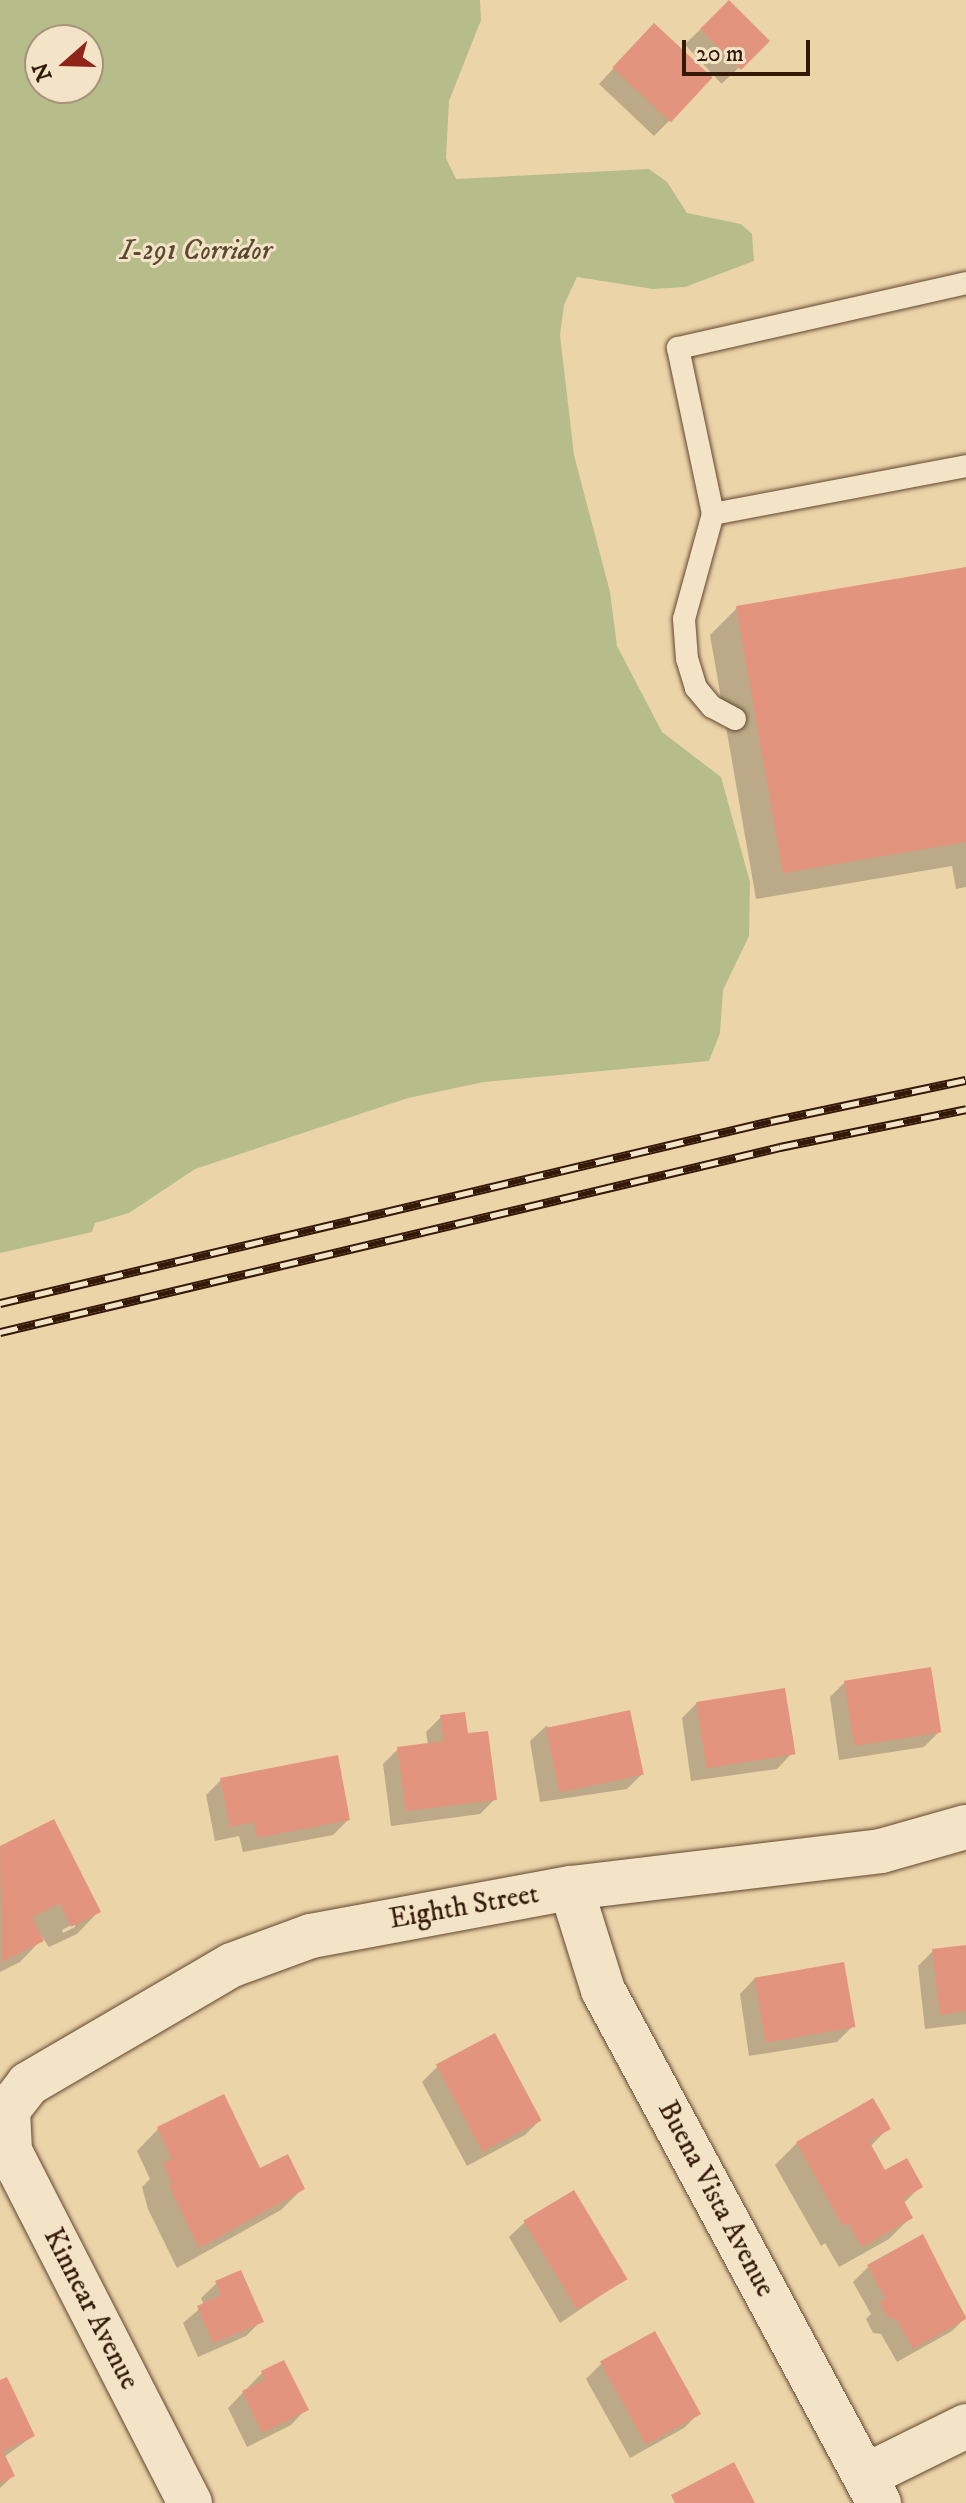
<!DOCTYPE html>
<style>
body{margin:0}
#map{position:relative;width:966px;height:2503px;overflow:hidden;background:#ecd4a9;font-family:"IM FELL DW Pica",serif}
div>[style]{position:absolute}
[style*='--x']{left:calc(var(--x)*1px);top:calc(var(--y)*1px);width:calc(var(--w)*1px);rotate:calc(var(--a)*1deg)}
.green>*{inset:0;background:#b6bd8a}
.shadow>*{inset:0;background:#0003;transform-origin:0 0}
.building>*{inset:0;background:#e3947e;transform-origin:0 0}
.roads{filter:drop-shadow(0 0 2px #624730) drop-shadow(0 0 2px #624730)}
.service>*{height:22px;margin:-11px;padding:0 11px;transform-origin:11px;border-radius:11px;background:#f3e3c7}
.minor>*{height:44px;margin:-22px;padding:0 22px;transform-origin:22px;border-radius:22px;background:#f3e3c7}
.rail>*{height:9px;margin-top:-4.5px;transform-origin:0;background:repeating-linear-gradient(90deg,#f3e3c7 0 18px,#341808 0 36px);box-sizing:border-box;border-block:2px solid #341808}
span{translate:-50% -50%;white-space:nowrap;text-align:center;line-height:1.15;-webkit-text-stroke:6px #f3e3c7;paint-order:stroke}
.park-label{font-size:28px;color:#5b4a2f;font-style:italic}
.street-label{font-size:28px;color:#341808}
.north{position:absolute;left:24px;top:24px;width:80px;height:80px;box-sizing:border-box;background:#f3e3c7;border:2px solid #a7927b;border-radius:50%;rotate:250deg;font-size:22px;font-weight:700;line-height:32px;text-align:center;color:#341808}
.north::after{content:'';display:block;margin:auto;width:28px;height:36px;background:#8f2418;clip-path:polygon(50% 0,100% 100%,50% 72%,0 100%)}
.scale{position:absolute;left:682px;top:40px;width:128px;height:36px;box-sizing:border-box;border:4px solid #341808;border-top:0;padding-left:10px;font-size:24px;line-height:28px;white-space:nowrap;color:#341808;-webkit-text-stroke:6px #f3e3c7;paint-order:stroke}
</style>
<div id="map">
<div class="green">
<div style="clip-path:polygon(evenodd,0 0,480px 0,481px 20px,449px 101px,446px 158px,456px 179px,649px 169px,667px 182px,687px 213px,741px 224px,752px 234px,754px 261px,685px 287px,653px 289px,577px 277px,564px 305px,560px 335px,574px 455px,610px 592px,617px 646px,662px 732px,721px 777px,750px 882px,749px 936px,723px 990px,720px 1033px,709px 1061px,484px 1082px,408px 1098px,195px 1169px,129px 1213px,95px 1223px,92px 1232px,0 1253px,0 0,88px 40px,88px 88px,40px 88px,40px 40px,88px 40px)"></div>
</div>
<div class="shadow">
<div style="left:730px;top:2px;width:54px;height:62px;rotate:47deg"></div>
<div style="clip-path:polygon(639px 41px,669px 121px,654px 136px,599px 84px)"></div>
<div style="clip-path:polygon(966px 569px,966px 887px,956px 889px,952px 866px,756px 899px,710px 635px,737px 608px)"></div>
<div style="clip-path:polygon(845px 1682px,939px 1732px,924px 1747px,839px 1760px,830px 1697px)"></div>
<div style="clip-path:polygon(697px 1703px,792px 1753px,777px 1769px,691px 1781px,682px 1718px)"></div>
<div style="clip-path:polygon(441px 1717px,467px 1736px,495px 1799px,480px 1814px,391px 1826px,383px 1764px,398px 1749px,428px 1745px,426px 1732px)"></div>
<div style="clip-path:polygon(546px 1726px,642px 1774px,627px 1789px,540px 1802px,530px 1741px)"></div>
<div style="clip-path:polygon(221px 1780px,348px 1820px,333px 1835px,243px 1852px,239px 1836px,215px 1841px,206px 1795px)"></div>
<div style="clip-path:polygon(evenodd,53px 1822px,98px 1912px,77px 1934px,49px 1947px,34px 1925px,41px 1940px,20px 1962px,0 1972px,0 1848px,53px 1822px,75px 1923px,75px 1927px,63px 1933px,62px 1930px,75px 1923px)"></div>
<div style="clip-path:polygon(966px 1947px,966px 2024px,925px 2029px,918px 1966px,933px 1951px)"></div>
<div style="clip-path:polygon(755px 1978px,852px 2027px,837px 2042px,749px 2056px,740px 1994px)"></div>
<div style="clip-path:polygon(437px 2067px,540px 2120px,525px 2135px,467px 2166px,422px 2082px)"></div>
<div style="clip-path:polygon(888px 2128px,870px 2147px,885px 2173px,921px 2186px,903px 2204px,911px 2217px,889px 2239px,839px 2267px,825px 2243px,821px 2246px,775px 2165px,797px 2143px)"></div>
<div style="clip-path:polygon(158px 2129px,259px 2171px,303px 2188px,281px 2210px,177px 2268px,148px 2209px,142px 2187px,150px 2179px,137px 2151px)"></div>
<div style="clip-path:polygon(525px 2222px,625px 2279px,560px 2323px,509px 2237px)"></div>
<div style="clip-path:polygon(922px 2236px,966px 2317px,952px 2331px,897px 2362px,881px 2334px,873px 2333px,866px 2319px,871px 2314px,853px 2282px,868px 2267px)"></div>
<div style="clip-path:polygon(217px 2283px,261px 2321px,246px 2336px,198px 2357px,183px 2323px,204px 2305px,201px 2298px)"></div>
<div style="clip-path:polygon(601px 2364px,699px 2413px,684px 2428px,630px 2458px,586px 2379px)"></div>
<div style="clip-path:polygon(262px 2373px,306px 2409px,291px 2425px,247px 2447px,228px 2408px)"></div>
<div style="clip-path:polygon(0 2382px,33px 2436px,4px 2457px,13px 2476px,0 2488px)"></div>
</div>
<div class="building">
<div style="left:729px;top:0;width:58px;height:41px;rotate:45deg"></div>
<div style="left:654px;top:23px;width:80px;height:61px;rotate:43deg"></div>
<div style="clip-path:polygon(966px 567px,966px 842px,783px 873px,736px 606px)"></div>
<div style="left:931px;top:1667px;width:66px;height:88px;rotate:81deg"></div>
<div style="left:785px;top:1688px;width:67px;height:90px;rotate:81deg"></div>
<div style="left:630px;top:1710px;width:66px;height:86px;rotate:78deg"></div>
<div style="clip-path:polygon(465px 1712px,468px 1733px,488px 1731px,497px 1800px,406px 1811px,397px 1747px,444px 1741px,440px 1715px)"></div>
<div style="clip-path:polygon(338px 1755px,350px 1820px,257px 1838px,254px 1822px,230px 1827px,220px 1778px)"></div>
<div style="clip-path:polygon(54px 1819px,101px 1912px,71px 1927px,60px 1903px,32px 1917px,44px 1941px,2px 1962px,0 1846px)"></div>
<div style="clip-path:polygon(966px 1945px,966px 2011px,940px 2015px,932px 1949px)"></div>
<div style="left:844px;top:1962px;width:66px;height:91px;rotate:80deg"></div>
<div style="left:495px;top:2033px;width:99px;height:67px;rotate:62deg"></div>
<div style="clip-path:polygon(224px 2094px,260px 2168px,288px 2154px,305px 2189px,199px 2248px,169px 2186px,172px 2184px,163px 2163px,172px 2159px,157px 2127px)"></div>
<div style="clip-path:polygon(873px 2098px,891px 2129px,869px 2141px,885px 2170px,907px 2158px,923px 2187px,903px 2199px,913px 2218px,862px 2247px,848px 2223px,843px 2226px,796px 2142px)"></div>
<div style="left:574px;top:2190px;width:104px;height:59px;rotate:59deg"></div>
<div style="clip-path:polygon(923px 2234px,966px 2319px,913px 2349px,896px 2319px,888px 2318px,879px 2302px,886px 2299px,867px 2265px)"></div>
<div style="clip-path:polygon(241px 2270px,264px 2322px,213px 2343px,197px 2306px,221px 2295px,215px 2281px)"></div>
<div style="left:655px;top:2331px;width:95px;height:63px;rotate:61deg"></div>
<div style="clip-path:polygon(284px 2360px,309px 2410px,262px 2433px,242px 2391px,265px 2380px,261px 2371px)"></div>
<div style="clip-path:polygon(7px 2377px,35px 2436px,3px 2451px,15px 2476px,0 2483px,0 2380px)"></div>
<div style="clip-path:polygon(734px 2462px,755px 2503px,675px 2503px,671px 2495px)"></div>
</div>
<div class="roads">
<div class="service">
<div style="--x:713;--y:514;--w:258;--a:-10.7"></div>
<div style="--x:735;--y:719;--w:26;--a:-152"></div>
<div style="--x:712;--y:707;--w:25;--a:-130"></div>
<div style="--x:696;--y:688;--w:30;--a:-107"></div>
<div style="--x:687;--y:659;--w:40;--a:-94.3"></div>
<div style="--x:684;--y:619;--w:109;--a:-74.6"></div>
<div style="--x:713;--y:514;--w:170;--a:-101.9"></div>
<div style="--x:678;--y:348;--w:295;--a:-12.7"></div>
</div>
<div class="minor">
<div style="--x:571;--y:1888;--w:107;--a:72.6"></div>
<div style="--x:603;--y:1990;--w:583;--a:61.72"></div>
<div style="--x:865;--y:2476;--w:113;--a:-26.3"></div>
<div style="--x:190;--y:2503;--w:395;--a:-117.1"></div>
<div style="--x:10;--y:2151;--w:41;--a:-92.8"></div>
<div style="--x:8;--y:2110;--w:33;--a:-52"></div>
<div style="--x:28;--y:2084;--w:236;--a:-30.3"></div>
<div style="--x:232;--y:1965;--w:84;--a:-20.2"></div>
<div style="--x:311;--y:1936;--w:264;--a:-10.5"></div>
<div style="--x:571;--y:1888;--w:312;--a:-6.8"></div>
<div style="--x:881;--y:1851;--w:88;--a:-15.8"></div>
</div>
</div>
<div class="rail">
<div style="--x:0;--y:1303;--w:792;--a:-13.28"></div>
<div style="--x:771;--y:1121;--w:199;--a:-11.9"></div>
<div style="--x:0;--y:1332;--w:802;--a:-13.34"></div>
<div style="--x:780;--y:1147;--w:190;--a:-11.5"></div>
</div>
<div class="park-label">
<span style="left:196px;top:251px">I-291 Corridor</span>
</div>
<div class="street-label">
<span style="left:464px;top:1907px;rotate:-10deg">Eighth Street</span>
<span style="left:716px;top:2199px;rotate:62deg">Buena Vista Avenue</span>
<span style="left:91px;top:2309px;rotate:63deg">Kinnear Avenue</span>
</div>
<div class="north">N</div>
<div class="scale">20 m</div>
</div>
